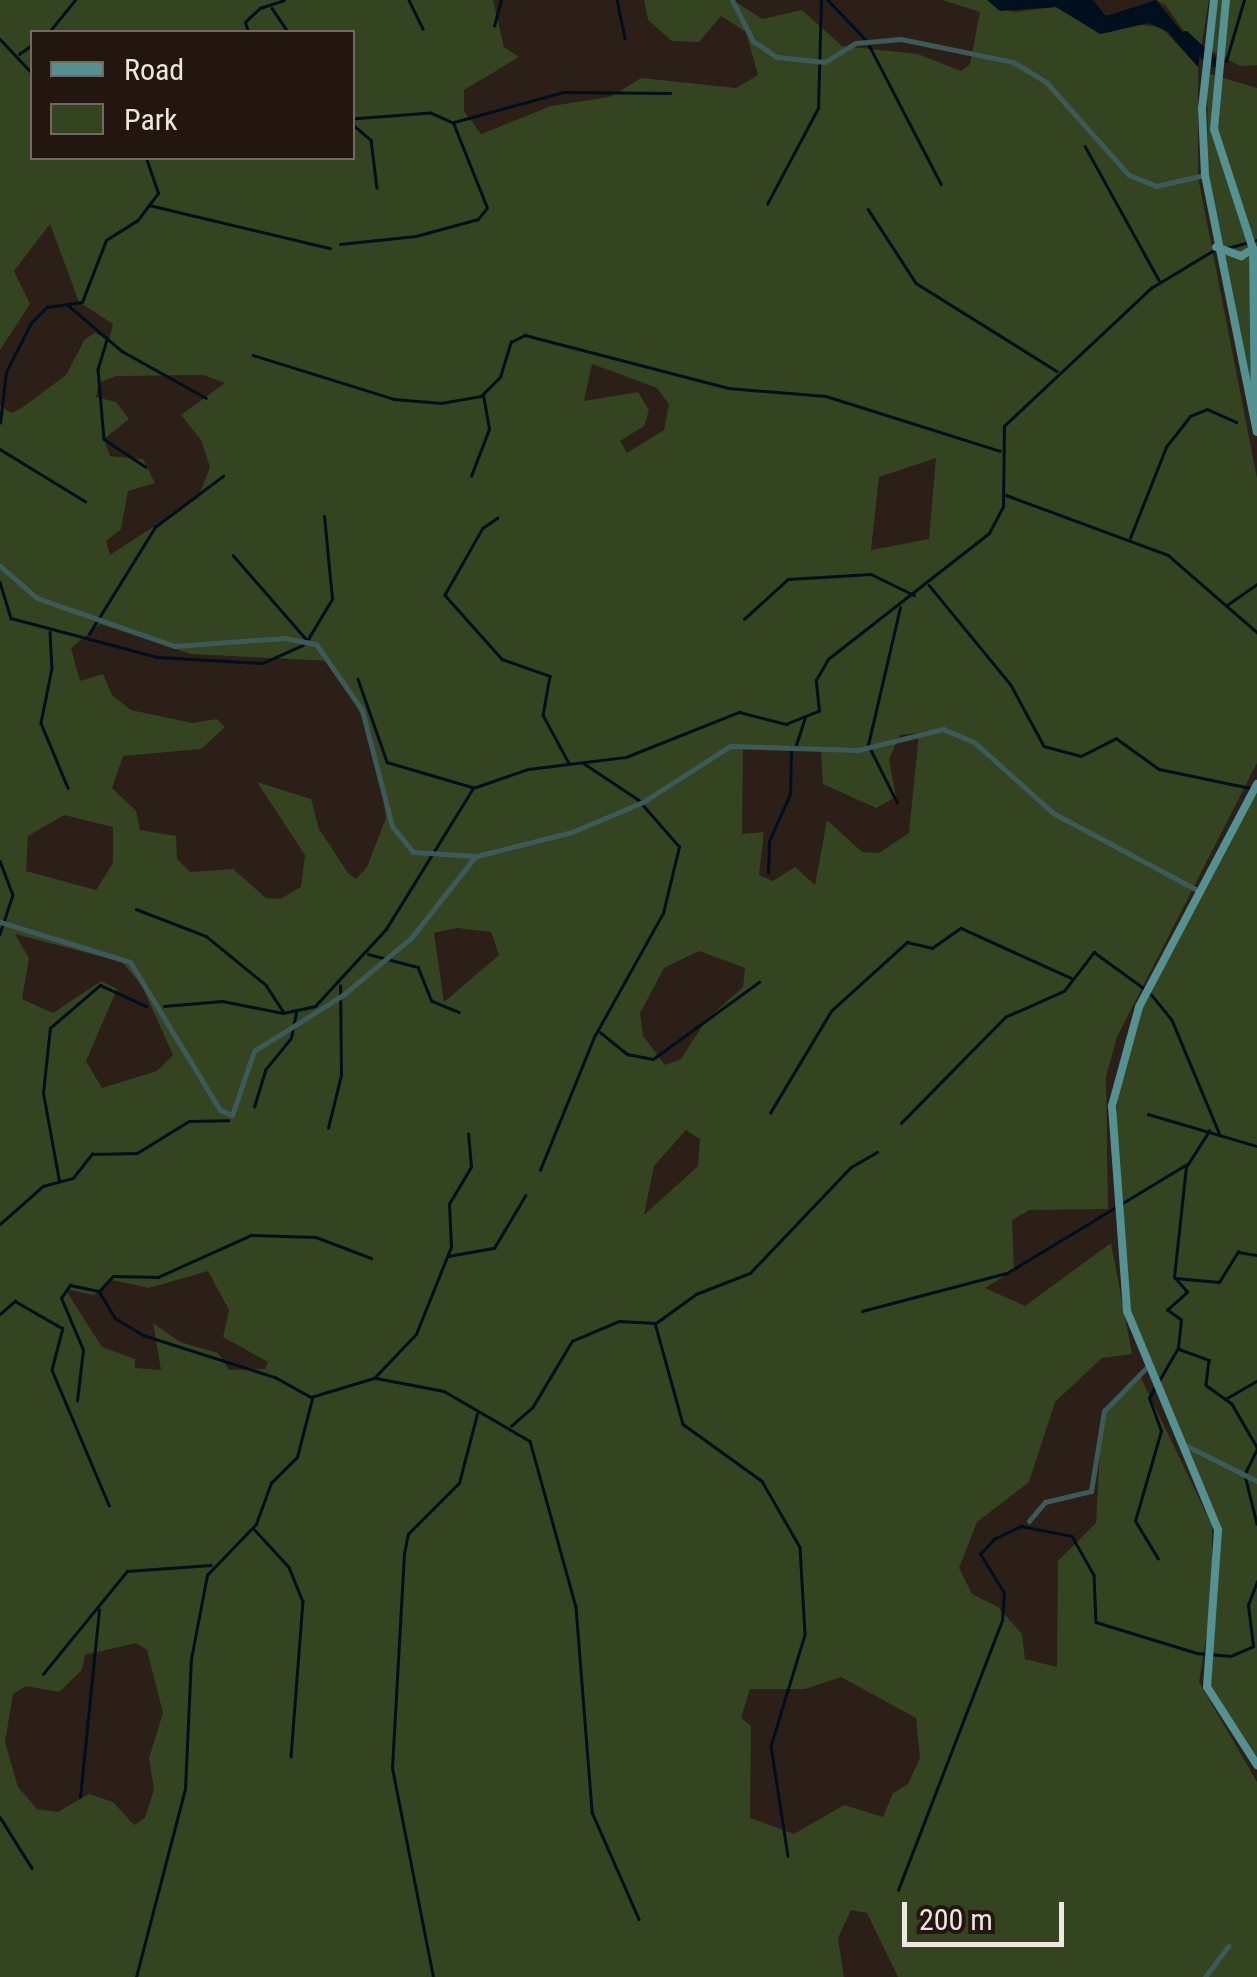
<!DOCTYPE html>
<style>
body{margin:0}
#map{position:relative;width:1257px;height:1977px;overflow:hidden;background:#2b1f17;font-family:"Roboto Condensed",sans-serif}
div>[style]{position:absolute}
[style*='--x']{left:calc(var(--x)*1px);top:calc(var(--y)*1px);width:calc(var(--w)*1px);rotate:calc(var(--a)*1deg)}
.green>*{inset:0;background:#344320}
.water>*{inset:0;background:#000f1e}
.stream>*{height:2.5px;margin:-1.25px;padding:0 1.25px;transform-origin:1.25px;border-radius:1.25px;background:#000f1e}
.river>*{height:10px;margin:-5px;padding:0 5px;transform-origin:5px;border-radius:5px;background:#000f1e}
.street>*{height:5px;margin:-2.5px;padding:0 2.5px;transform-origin:2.5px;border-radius:2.5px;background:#3d5a5b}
.primary>*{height:8px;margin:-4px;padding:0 4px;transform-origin:4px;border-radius:4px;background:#539193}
span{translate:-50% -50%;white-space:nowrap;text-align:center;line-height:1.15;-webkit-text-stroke:9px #22160e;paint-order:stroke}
.legend{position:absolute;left:30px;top:30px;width:325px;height:130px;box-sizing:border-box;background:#22160e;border:2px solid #746962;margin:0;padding:12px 18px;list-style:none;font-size:30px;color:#eee6e0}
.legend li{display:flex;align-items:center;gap:20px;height:50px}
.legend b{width:50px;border:2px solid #746962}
.scale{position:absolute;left:902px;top:1902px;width:162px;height:45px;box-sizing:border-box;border:5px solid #eee6e0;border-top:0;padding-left:12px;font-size:30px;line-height:35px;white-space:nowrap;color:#eee6e0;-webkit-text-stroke:8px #22160e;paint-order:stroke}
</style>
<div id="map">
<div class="green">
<div style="clip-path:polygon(evenodd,0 0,493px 0,504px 47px,519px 57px,464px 90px,464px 111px,481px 134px,551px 106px,610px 97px,641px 78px,736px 88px,758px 75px,746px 32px,721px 16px,699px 42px,672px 41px,648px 20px,644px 0,733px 0,762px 19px,802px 10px,842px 46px,918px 54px,961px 71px,970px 64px,980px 12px,942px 0,987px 0,1013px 12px,1056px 7px,1108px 33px,1132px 24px,1161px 27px,1198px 67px,1198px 177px,1257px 478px,1257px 763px,1117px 1037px,1106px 1077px,1108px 1209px,1030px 1210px,1012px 1220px,1014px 1270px,985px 1288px,1025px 1306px,1111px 1243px,1132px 1354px,1102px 1358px,1055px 1402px,1029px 1482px,977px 1522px,959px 1568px,972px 1594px,998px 1607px,1022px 1634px,1025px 1659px,1057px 1667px,1058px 1561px,1096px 1523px,1102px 1413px,1139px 1374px,1212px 1525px,1212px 1601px,1199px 1682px,1257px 1782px,1257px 1977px,898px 1977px,867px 1913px,851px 1910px,838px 1938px,844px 1977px,0 1977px,0 406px,12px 413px,23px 407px,66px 375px,85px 339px,95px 333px,109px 340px,113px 324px,79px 302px,50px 224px,14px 271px,30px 304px,0 350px,0 0,32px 32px,352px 32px,352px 158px,32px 158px,32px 32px,0 0,592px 364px,657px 388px,669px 404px,664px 430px,627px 453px,620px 441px,644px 426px,649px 410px,638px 392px,584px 401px,592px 364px,0 0,203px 375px,225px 383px,181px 415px,201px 440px,210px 467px,198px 498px,110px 555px,106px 541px,121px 529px,128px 491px,155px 483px,143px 459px,110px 456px,104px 439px,129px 419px,116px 402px,96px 397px,99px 383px,116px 376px,203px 375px,0 0,936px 458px,929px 539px,871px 550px,879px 477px,936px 458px,0 0,100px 624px,191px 654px,331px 661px,371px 733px,382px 790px,386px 818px,367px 867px,356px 879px,348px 873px,319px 829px,311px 799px,257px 782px,305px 855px,301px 887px,280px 899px,266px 898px,233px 869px,190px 872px,177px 859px,176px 836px,140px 830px,136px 811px,112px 788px,123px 756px,201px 749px,225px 727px,217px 719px,192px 723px,131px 710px,112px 695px,103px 674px,80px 681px,71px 648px,100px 624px,0 0,919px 733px,909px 833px,879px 853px,862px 852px,827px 820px,815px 885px,795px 867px,773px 881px,759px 875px,764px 832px,742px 834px,743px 747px,821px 751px,823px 784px,876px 808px,896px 797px,889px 759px,900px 735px,919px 733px,0 0,64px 815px,113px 827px,113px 863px,96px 890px,26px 871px,28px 836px,64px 815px,0 0,457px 928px,491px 932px,499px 955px,444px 1002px,434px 933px,457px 928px,0 0,15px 934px,122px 962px,142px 986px,173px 1055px,157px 1071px,102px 1088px,86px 1061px,117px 989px,101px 981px,53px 1013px,22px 999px,29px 958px,15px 934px,0 0,699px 951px,745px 968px,743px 987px,706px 1020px,681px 1059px,665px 1065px,643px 1036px,640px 1013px,664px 968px,699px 951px,0 0,686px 1130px,700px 1139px,698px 1166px,644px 1215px,654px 1166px,686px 1130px,0 0,208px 1271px,229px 1310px,223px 1337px,268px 1362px,265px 1369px,229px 1370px,218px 1353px,180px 1342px,153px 1323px,161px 1370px,135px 1368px,135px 1359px,102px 1347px,65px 1289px,94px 1295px,112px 1280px,149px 1288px,208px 1271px,0 0,136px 1643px,147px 1650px,163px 1713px,149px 1758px,154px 1790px,145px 1818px,134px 1825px,113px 1802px,89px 1794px,58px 1812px,37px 1809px,18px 1787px,5px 1742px,13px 1694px,26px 1686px,59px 1692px,82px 1670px,85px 1655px,136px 1643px,0 0,841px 1677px,916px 1718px,920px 1758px,908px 1784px,893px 1793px,883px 1817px,844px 1805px,794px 1834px,750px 1818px,751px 1726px,741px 1718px,750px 1689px,805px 1689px,841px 1677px)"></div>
<div style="clip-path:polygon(1156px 0,1209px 0,1200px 54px,1166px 6px)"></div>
<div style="clip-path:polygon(1218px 0,1257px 0,1257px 65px,1240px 66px,1210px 50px)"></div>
<div style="clip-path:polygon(1207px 73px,1257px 88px,1257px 421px,1208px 177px)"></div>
<div style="clip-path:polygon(1257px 782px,1257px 1767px,1208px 1687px,1220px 1528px,1132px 1327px,1114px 1131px,1125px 1040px)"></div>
</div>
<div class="water">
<div style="clip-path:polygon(987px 0,1093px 0,1106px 16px,1156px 0,1200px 54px,1198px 67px,1168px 32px,1149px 23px,1100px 34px,1056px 7px,1000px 11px)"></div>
</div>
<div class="stream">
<div style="--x:409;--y:0;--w:32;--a:64"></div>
<div style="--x:617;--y:0;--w:39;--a:78"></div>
<div style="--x:828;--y:0;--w:57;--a:46.4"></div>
<div style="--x:867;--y:41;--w:161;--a:62.6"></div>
<div style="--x:272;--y:8;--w:29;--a:56"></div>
<div style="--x:494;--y:26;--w:27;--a:-75"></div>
<div style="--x:49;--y:32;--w:41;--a:-50.9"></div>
<div style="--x:248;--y:32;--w:10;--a:-107"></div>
<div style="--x:245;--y:22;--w:21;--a:-43"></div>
<div style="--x:260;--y:8;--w:25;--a:-18"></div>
<div style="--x:0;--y:39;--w:47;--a:46.7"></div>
<div style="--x:19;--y:54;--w:16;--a:-35"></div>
<div style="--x:1226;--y:61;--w:64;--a:-73.6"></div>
<div style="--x:454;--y:122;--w:114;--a:-15.3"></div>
<div style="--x:564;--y:92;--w:106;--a:0.5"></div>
<div style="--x:352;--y:124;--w:25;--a:40"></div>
<div style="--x:371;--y:140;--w:48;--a:82.9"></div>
<div style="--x:1085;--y:146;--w:153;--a:61.1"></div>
<div style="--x:767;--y:204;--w:109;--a:-62"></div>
<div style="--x:818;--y:108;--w:108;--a:-88.4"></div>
<div style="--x:149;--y:205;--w:186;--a:13.4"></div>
<div style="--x:868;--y:209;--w:88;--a:57"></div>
<div style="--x:916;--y:283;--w:166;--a:32"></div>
<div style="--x:340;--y:244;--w:76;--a:-6"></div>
<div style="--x:416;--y:236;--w:64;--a:-15.3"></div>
<div style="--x:478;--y:219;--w:14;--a:-51"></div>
<div style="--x:487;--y:208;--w:92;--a:-111.8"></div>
<div style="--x:453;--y:123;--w:24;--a:-156"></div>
<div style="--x:431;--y:113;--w:79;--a:175.7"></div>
<div style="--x:1227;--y:248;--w:31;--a:-15"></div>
<div style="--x:69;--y:306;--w:70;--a:40.3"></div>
<div style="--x:122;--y:351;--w:96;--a:29.2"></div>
<div style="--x:107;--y:340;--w:30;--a:107"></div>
<div style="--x:98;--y:369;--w:70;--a:85.1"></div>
<div style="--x:104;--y:439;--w:50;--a:33.7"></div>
<div style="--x:253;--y:355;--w:148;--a:17.3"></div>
<div style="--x:394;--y:399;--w:47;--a:4.9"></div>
<div style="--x:441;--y:403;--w:41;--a:-9.9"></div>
<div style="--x:481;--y:396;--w:27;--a:-45"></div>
<div style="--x:500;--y:377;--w:37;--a:-73"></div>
<div style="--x:511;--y:342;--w:16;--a:-27"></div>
<div style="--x:525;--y:335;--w:210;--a:14.6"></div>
<div style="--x:728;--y:388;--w:98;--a:4.7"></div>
<div style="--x:826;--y:396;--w:182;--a:17.5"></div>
<div style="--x:0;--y:423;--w:51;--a:-83.3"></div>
<div style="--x:6;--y:372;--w:55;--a:-63"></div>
<div style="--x:31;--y:323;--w:23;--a:-45"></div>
<div style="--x:47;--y:307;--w:35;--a:-8"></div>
<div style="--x:82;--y:302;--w:66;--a:-68.8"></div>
<div style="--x:106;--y:240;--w:36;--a:-32"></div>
<div style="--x:137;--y:221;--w:35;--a:-53"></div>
<div style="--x:158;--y:193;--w:37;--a:-109"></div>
<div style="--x:0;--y:449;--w:100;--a:31.5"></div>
<div style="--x:471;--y:476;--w:50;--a:-69"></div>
<div style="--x:489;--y:429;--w:34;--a:-100"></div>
<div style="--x:1006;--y:495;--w:173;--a:20.3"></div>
<div style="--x:1168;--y:555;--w:118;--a:40.9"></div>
<div style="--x:498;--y:518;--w:18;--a:146"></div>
<div style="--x:483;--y:528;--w:77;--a:119.6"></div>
<div style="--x:445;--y:595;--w:86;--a:48.3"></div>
<div style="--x:502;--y:659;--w:51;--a:19.5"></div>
<div style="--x:550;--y:676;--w:40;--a:100"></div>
<div style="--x:543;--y:715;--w:55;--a:61.6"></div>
<div style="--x:1130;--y:538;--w:98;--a:-68.4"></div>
<div style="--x:1166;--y:447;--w:39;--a:-52"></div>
<div style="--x:1190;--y:416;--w:18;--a:-22"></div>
<div style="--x:1207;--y:409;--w:32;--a:24"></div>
<div style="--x:233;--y:555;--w:111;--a:49"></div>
<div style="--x:0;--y:582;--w:38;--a:73"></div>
<div style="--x:11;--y:618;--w:152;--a:14.9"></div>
<div style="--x:158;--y:657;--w:105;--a:3.3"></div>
<div style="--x:263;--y:663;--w:44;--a:-24.2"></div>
<div style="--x:929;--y:585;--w:129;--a:50.6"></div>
<div style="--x:1011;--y:685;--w:69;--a:61.6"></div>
<div style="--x:1044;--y:746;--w:38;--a:15"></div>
<div style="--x:1081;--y:756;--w:39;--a:-27"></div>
<div style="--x:1116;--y:738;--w:53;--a:35.8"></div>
<div style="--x:1159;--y:769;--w:94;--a:11.7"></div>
<div style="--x:1227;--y:605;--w:37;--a:-35"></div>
<div style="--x:744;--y:619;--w:59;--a:-42.3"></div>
<div style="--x:788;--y:579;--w:83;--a:-3.4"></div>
<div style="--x:871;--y:574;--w:48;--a:26"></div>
<div style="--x:50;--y:632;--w:36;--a:87"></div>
<div style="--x:52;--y:668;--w:56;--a:101.3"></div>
<div style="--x:41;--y:723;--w:70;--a:67.4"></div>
<div style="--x:89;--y:634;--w:126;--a:-58.3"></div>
<div style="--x:155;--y:527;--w:85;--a:-36.9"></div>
<div style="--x:308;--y:639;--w:47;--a:-59"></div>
<div style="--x:332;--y:599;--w:83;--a:-95.5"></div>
<div style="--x:358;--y:679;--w:88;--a:70.7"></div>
<div style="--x:387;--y:762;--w:89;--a:16.4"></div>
<div style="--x:796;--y:745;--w:28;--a:-72"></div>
<div style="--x:897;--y:803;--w:65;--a:-116.6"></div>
<div style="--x:868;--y:745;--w:141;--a:-76.9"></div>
<div style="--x:0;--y:861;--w:36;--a:69"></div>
<div style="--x:13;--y:895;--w:41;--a:108.4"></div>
<div style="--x:768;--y:873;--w:32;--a:-88"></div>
<div style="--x:769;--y:841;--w:51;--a:-65.9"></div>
<div style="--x:790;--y:794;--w:43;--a:-88.7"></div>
<div style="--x:136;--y:909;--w:75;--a:21.1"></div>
<div style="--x:206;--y:936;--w:77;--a:39.2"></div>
<div style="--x:266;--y:985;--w:31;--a:57"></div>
<div style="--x:368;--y:954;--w:52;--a:14.6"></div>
<div style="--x:418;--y:967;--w:37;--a:68"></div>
<div style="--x:432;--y:1001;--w:29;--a:22"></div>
<div style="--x:1151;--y:994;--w:33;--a:51"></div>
<div style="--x:1172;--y:1020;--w:125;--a:67.3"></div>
<div style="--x:164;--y:1006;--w:58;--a:-4.9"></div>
<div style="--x:222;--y:1001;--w:62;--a:11.1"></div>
<div style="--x:283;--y:1013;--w:33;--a:-12"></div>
<div style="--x:315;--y:1006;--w:105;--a:-47.3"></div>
<div style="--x:386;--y:929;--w:166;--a:-58.3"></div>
<div style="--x:473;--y:788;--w:58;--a:-19.1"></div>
<div style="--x:528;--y:769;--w:99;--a:-7"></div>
<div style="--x:626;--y:757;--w:122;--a:-21.7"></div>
<div style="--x:739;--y:712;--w:49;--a:14.3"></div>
<div style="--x:786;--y:724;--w:35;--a:-22"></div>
<div style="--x:819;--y:711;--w:31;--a:-96"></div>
<div style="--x:816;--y:680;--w:24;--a:-60"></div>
<div style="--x:828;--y:659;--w:204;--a:-38"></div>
<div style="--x:989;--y:533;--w:30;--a:-62"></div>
<div style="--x:1003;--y:507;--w:81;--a:-89.3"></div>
<div style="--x:1004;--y:426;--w:202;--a:-43.2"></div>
<div style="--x:1151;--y:288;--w:74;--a:-31.1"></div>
<div style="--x:600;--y:1032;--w:35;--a:39"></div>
<div style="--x:627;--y:1054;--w:26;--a:11"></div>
<div style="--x:653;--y:1059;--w:131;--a:-36"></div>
<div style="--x:254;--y:1107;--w:39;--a:-73"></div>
<div style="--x:265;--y:1070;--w:41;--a:-50.9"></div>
<div style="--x:291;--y:1038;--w:26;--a:-79"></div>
<div style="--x:770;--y:1113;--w:119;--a:-59.1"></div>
<div style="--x:831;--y:1011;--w:103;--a:-42.2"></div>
<div style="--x:907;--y:942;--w:26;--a:13"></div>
<div style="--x:932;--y:948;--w:35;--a:-35"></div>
<div style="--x:961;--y:928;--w:121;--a:24.4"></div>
<div style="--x:1148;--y:1114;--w:114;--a:16.4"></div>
<div style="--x:901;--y:1123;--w:148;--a:-45.5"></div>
<div style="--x:1005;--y:1017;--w:64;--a:-23.8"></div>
<div style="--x:1064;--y:991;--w:49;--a:-52.4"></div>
<div style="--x:1094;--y:952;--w:63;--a:36"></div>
<div style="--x:328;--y:1128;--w:55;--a:-76.2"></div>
<div style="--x:341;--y:1075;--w:89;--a:-90.6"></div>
<div style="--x:540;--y:1170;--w:144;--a:-67.9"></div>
<div style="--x:594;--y:1037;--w:142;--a:-60.9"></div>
<div style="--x:663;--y:913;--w:68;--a:-76.4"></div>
<div style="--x:679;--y:847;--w:62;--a:-131.1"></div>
<div style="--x:638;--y:800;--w:65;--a:-146.3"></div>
<div style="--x:59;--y:1181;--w:89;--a:-100.3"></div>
<div style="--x:43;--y:1093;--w:65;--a:-83.9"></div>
<div style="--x:50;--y:1028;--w:66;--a:-40.7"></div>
<div style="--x:100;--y:985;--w:51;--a:24.5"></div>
<div style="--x:0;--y:1224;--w:57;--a:-41.5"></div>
<div style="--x:43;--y:1186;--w:31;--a:-15"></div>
<div style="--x:73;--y:1178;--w:31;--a:-52"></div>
<div style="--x:92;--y:1154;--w:45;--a:-1.3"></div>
<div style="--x:137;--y:1153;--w:61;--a:-31.6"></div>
<div style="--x:189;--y:1121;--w:39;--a:-1"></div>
<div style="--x:448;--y:1256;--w:47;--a:-9.9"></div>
<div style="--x:494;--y:1248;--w:61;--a:-59.2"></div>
<div style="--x:1174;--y:1277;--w:111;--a:-83.8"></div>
<div style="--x:1186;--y:1167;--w:43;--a:-57.4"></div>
<div style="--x:1175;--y:1278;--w:44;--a:5.2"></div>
<div style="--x:1219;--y:1282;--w:36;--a:-58"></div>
<div style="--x:1238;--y:1252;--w:19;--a:9"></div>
<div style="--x:100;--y:1290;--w:19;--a:-47"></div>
<div style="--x:113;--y:1276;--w:45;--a:1.3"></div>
<div style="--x:158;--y:1277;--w:102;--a:-24.3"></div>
<div style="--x:251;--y:1235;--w:65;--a:1.8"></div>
<div style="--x:316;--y:1237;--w:59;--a:20.9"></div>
<div style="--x:862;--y:1311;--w:150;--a:-14.7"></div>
<div style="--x:1007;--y:1273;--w:210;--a:-31.2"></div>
<div style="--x:0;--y:1314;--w:20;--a:-41"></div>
<div style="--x:15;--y:1301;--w:54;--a:29.9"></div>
<div style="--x:655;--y:1323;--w:105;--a:74.5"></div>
<div style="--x:683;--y:1424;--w:97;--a:35.8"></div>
<div style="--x:762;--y:1481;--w:76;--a:60.1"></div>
<div style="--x:800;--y:1547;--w:88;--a:86.7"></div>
<div style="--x:805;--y:1635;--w:116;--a:107"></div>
<div style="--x:771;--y:1746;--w:111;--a:81.2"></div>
<div style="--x:63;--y:1328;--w:43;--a:104.7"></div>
<div style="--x:52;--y:1370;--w:147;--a:67.1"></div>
<div style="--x:1179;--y:1349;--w:32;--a:20"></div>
<div style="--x:1209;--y:1360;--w:25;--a:97"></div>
<div style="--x:1206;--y:1385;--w:32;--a:36"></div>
<div style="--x:1232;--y:1404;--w:50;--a:59.8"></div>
<div style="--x:376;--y:1378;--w:69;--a:10.8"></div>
<div style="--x:444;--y:1391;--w:99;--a:30.2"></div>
<div style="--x:530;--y:1441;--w:172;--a:74.5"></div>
<div style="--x:576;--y:1607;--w:206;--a:85.5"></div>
<div style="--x:592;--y:1812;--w:117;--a:66.3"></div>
<div style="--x:1227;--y:1398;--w:34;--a:-30"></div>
<div style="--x:77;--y:1401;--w:51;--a:-83.3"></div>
<div style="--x:83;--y:1350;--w:56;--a:-112.9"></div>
<div style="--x:61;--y:1298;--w:16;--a:-55"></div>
<div style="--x:70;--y:1285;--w:30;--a:12"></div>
<div style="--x:99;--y:1291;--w:31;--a:59"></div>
<div style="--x:115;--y:1318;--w:33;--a:31"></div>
<div style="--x:143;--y:1335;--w:139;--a:17.7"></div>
<div style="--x:275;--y:1377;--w:41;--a:29.1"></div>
<div style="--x:311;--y:1397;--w:66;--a:-16.8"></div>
<div style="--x:374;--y:1378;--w:61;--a:-46.3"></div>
<div style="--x:416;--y:1334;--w:94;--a:-68.1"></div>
<div style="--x:451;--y:1247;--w:43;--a:-92.7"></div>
<div style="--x:449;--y:1204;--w:43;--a:-59.3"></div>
<div style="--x:471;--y:1167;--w:33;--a:-95"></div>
<div style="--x:511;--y:1426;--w:28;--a:-41"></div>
<div style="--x:532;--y:1408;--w:78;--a:-59.2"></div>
<div style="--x:572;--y:1341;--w:51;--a:-23.1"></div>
<div style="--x:619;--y:1321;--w:37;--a:3"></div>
<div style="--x:656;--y:1323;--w:49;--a:-35.9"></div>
<div style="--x:696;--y:1294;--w:58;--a:-21.3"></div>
<div style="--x:750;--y:1273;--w:146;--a:-46.4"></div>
<div style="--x:851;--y:1167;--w:30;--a:-30"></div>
<div style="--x:1257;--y:1450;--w:28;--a:116"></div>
<div style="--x:1245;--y:1475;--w:50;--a:76.2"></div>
<div style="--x:254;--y:1529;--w:52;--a:47.4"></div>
<div style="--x:289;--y:1567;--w:37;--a:68"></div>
<div style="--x:303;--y:1601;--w:156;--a:94.4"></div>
<div style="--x:1158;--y:1559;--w:44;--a:-121.2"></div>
<div style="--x:1135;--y:1521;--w:94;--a:-73.9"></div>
<div style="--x:1161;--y:1431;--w:35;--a:-110"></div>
<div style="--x:1149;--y:1398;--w:58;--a:-59.9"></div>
<div style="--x:1178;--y:1348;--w:28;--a:-84"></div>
<div style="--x:1181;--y:1320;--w:17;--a:-144"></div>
<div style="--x:1167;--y:1310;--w:27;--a:-42"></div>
<div style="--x:1187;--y:1292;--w:20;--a:-131"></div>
<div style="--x:43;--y:1674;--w:133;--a:-50.8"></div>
<div style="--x:127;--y:1571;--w:84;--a:-4.1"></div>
<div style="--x:80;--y:1797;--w:188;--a:-84.2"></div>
<div style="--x:0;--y:1817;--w:60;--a:57.9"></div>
<div style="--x:898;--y:1890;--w:289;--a:-68.9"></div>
<div style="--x:1002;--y:1620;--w:27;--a:-86"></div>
<div style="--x:1004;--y:1593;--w:46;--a:-121.6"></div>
<div style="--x:980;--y:1554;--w:21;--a:-47"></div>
<div style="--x:994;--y:1539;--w:30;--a:-26"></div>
<div style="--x:1021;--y:1526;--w:52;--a:11.1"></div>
<div style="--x:1072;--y:1536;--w:45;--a:60.6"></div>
<div style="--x:1094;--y:1575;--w:47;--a:87.6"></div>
<div style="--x:1096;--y:1622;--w:106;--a:17.1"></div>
<div style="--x:1197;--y:1653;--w:34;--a:5"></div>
<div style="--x:1231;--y:1656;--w:24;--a:-24"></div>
<div style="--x:1253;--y:1646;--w:41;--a:-97"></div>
<div style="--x:1248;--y:1605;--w:25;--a:-69"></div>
<div style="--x:136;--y:1977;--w:194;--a:-75.4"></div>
<div style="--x:185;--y:1789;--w:130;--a:-87.4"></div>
<div style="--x:191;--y:1659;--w:86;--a:-79.2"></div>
<div style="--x:207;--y:1575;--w:71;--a:-46.1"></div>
<div style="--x:256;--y:1524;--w:44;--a:-69.9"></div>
<div style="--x:271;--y:1483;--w:37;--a:-45"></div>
<div style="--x:297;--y:1457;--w:60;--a:-75.5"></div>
<div style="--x:433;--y:1977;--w:213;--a:-101.1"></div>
<div style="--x:392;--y:1768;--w:214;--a:-86.8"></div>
<div style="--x:404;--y:1554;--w:20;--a:-79"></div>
<div style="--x:408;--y:1534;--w:72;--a:-45"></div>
<div style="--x:459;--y:1483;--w:71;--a:-75.4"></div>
</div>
<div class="river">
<div style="--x:1185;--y:36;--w:38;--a:43"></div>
</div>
<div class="street">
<div style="--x:732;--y:0;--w:46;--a:62.9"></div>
<div style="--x:753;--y:41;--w:29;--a:34"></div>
<div style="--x:777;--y:57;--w:48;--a:5.9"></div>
<div style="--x:825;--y:62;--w:36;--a:-32"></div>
<div style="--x:856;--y:43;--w:45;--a:-5.1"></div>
<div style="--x:901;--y:39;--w:114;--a:11.6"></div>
<div style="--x:1013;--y:62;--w:39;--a:31"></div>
<div style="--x:1046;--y:82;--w:125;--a:48.3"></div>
<div style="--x:1129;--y:175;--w:29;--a:22"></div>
<div style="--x:1156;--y:186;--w:50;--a:-12.7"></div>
<div style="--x:0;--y:566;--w:49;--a:40.9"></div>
<div style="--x:37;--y:598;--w:146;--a:19.2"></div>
<div style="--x:175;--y:646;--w:109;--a:-4.2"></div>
<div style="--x:284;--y:638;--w:33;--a:11"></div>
<div style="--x:316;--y:644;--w:80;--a:55.1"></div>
<div style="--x:362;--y:710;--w:120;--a:75.5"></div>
<div style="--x:392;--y:826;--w:33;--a:51"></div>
<div style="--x:413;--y:852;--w:64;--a:3.6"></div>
<div style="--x:477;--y:856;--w:98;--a:-14.2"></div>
<div style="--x:572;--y:832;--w:77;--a:-22.9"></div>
<div style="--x:643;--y:802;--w:103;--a:-32.8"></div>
<div style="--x:730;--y:746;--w:128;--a:1.8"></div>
<div style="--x:858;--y:750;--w:88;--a:-13.9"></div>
<div style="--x:943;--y:729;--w:34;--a:23"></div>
<div style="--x:974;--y:742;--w:106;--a:41.9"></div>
<div style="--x:1053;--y:813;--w:166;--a:28.1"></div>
<div style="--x:0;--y:922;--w:136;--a:17.1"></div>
<div style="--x:130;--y:962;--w:173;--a:58.7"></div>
<div style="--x:220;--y:1110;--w:13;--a:23"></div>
<div style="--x:232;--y:1115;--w:68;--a:-71"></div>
<div style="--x:254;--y:1051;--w:105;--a:-32.2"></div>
<div style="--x:343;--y:995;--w:89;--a:-40"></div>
<div style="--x:411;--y:938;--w:102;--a:-51.8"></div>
<div style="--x:1187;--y:1446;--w:78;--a:26.6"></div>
<div style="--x:1029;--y:1521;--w:25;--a:-50"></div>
<div style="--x:1045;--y:1502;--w:47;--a:-13.4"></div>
<div style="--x:1091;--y:1491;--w:81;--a:-80.8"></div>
<div style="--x:1104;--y:1411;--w:62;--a:-45.7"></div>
<div style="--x:1205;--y:1977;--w:39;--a:-53"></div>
</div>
<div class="primary">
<div style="--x:1214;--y:0;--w:110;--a:96.3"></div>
<div style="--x:1202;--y:109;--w:66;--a:87.4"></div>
<div style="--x:1205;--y:175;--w:262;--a:78.6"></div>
<div style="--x:1226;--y:0;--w:130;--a:95.3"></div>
<div style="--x:1214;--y:129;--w:126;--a:72"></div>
<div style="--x:1253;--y:249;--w:159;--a:89.3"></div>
<div style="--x:1216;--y:247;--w:27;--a:20"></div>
<div style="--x:1241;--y:256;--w:14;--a:-30"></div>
<div style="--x:1257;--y:784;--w:252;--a:117.9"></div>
<div style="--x:1139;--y:1007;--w:103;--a:105.3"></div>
<div style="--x:1112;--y:1106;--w:206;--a:85.8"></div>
<div style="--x:1127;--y:1311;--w:237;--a:67.4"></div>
<div style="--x:1218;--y:1530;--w:157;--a:94"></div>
<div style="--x:1207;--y:1687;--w:93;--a:57.3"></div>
</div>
<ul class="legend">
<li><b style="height:12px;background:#539193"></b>Road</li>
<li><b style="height:28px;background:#344320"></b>Park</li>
</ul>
<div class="scale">200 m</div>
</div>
